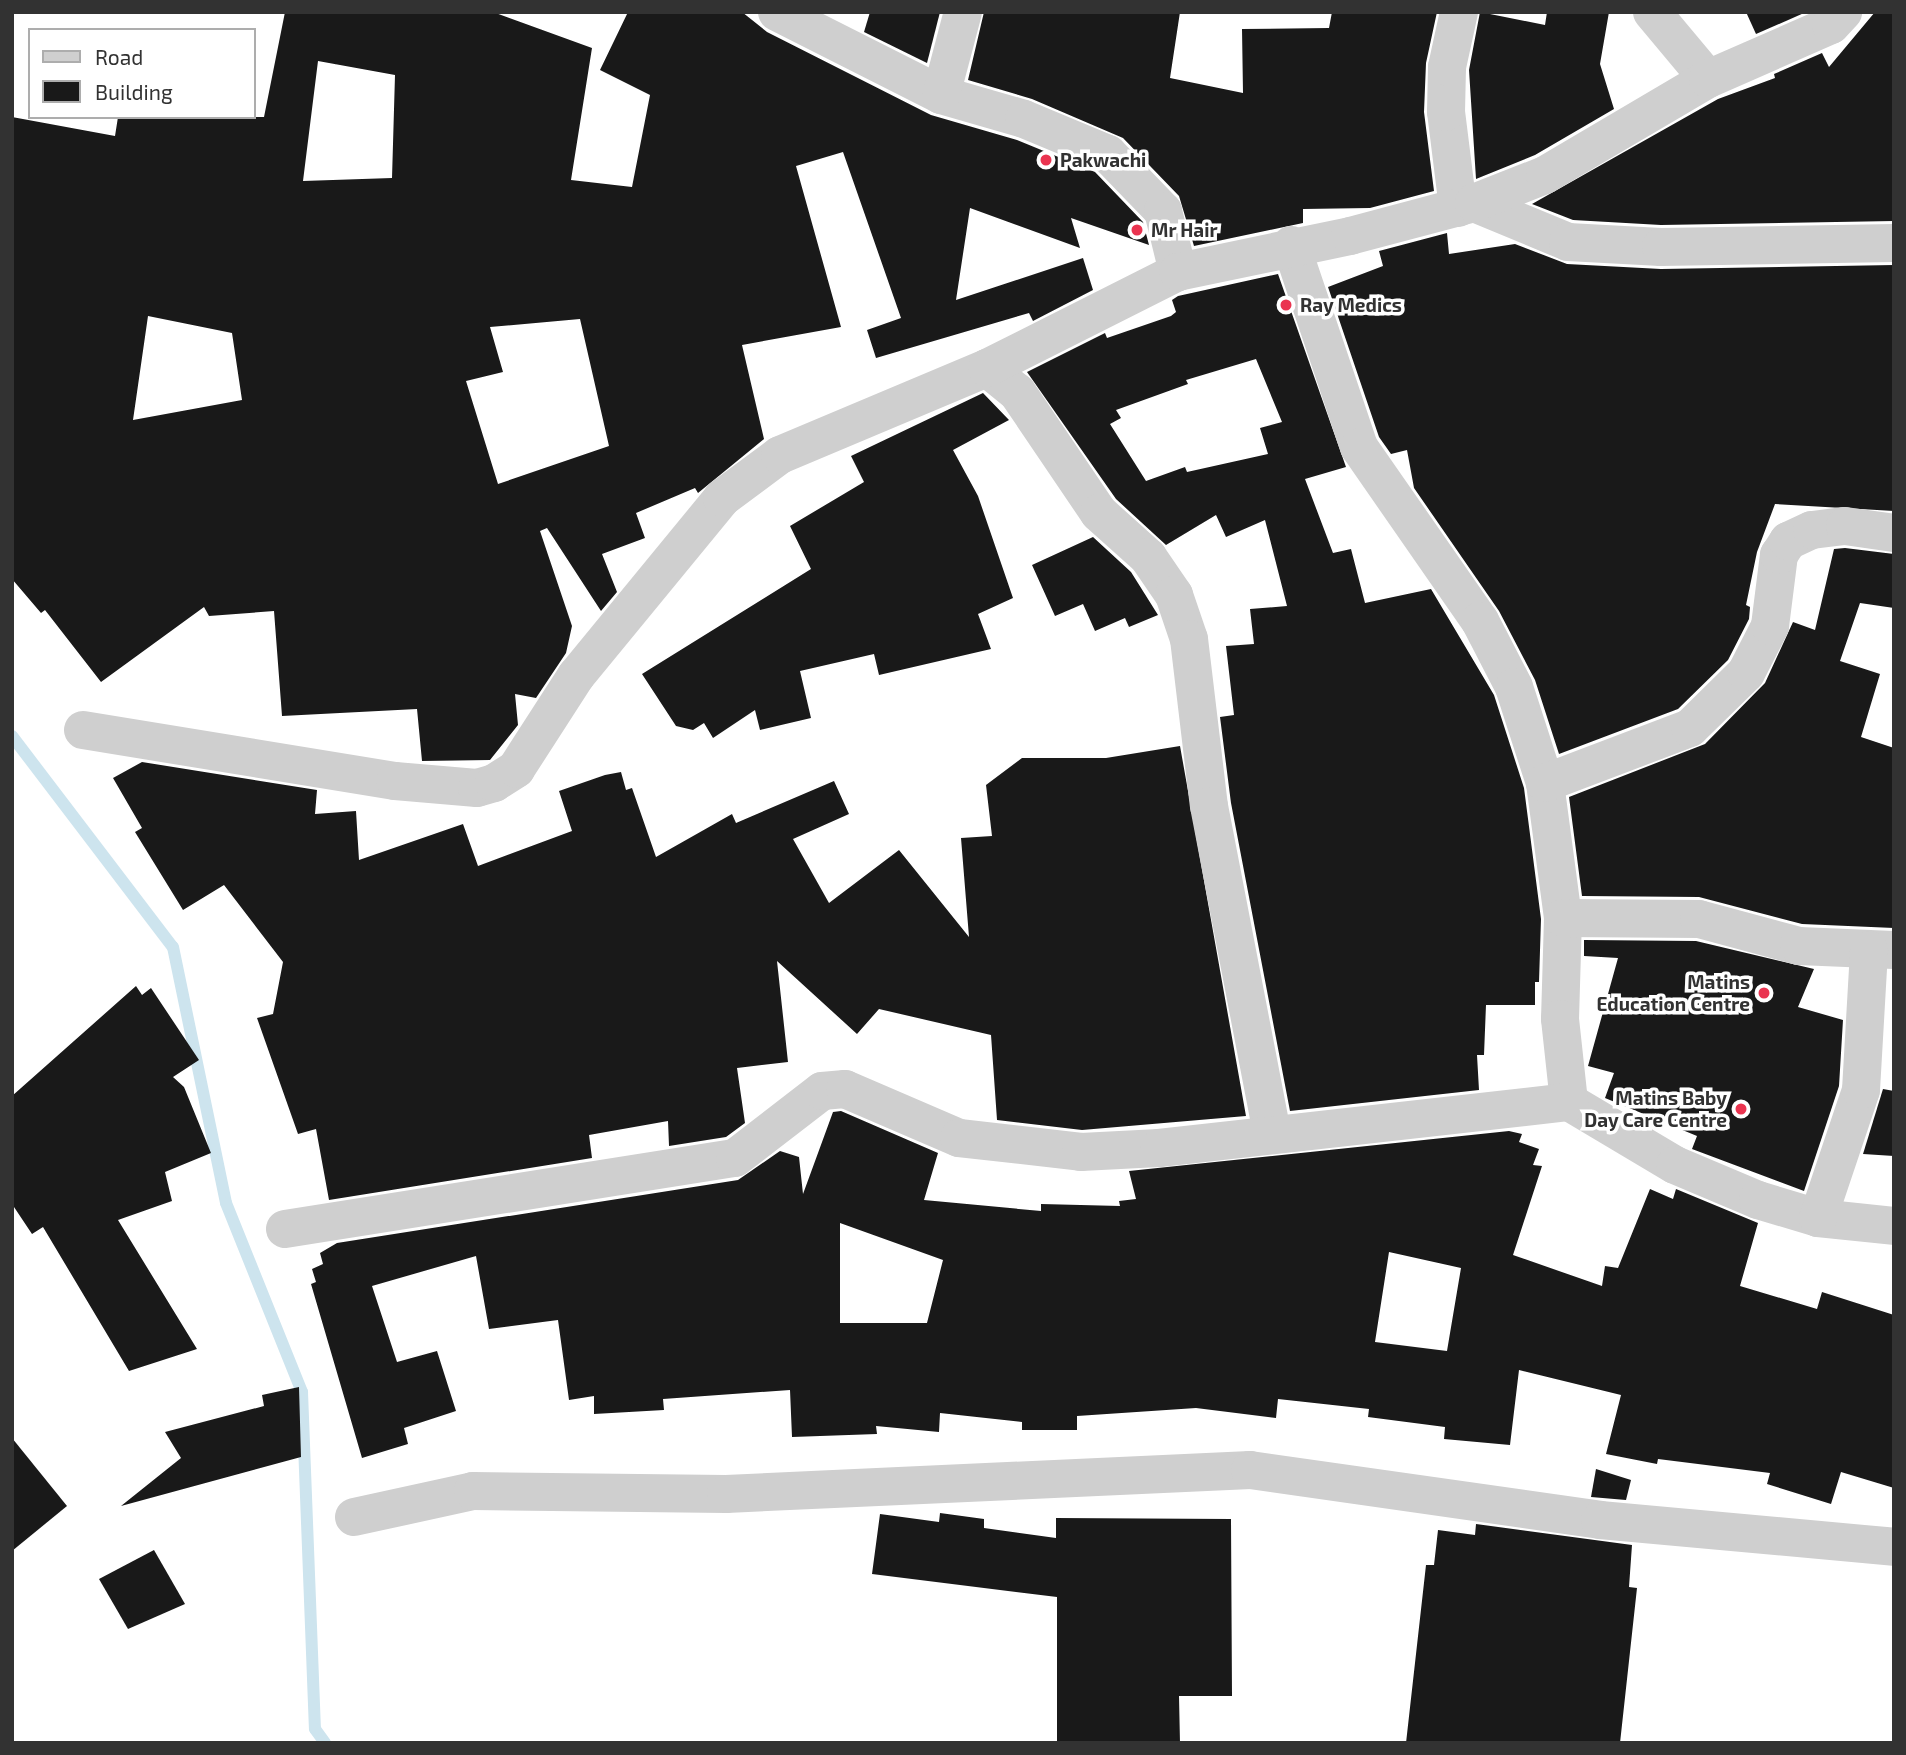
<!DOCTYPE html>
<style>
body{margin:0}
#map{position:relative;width:1906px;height:1755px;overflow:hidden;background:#fff;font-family:"Exo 2",sans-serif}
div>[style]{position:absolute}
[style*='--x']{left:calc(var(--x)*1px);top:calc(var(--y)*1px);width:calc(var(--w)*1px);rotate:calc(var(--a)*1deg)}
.stream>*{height:12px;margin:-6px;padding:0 6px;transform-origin:6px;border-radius:6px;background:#cde4ee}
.building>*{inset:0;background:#191919}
.minor>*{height:38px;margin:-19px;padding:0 19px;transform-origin:19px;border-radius:19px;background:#cfcfcf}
.dots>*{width:19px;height:19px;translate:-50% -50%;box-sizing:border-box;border:4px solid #fff;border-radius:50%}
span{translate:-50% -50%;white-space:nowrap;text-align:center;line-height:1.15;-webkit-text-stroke:7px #fff;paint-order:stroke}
.poi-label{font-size:19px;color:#323232;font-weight:700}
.left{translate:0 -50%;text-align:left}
.right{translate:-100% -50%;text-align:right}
.frame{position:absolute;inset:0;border:14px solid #323232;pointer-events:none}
.legend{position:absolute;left:28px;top:28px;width:228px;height:91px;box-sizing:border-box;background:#fff;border:2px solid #adadad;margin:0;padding:9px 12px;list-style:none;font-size:21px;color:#323232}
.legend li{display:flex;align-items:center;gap:14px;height:35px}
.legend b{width:35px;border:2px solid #adadad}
</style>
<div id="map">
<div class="stream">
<div style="--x:12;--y:736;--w:265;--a:52.7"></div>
<div style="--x:173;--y:947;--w:261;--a:78.3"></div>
<div style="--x:226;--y:1203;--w:204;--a:68.1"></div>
<div style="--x:302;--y:1392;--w:337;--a:87.8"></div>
<div style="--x:315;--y:1729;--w:17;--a:54"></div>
</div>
<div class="building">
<div style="clip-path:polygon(evenodd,285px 12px,493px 12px,592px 48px,571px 180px,632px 187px,650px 95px,600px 70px,628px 12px,742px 12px,767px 32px,931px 115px,1017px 140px,1095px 172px,1143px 222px,1149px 245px,1071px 218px,1080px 248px,970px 208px,956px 300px,1083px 258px,1093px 290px,1033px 321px,1029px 313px,876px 358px,867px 330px,901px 318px,843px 152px,796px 166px,841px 327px,742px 345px,764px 439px,698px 493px,695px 488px,636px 513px,645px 538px,602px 554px,617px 592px,601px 611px,547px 528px,540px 531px,572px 626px,566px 653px,536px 698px,515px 694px,518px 725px,490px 760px,422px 761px,417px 709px,282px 716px,274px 611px,209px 616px,204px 607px,101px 682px,45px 610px,41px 613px,12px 579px,12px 117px,115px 136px,118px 117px,264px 117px,285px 12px,318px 61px,395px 75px,392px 178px,303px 181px,318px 61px,285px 12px,148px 316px,232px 333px,242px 400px,133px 420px,148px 316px,285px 12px,580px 319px,609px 446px,498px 484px,466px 381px,503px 372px,490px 327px,580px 319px)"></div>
<div style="clip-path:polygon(870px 12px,940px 12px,927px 63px,864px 32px)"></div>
<div style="clip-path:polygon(984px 12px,1180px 12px,1170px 78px,1243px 93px,1242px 29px,1329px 28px,1332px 12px,1437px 12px,1426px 63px,1424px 112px,1434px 191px,1370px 208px,1303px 209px,1303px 223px,1194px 246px,1179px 196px,1123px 138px,1032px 99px,968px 80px)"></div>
<div style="clip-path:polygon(1480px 12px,1545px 25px,1547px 12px,1609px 12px,1600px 64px,1614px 109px,1535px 155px,1476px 179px,1469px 70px)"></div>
<div style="clip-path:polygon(1746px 12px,1804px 12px,1804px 13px,1756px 34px)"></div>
<div style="clip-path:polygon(1875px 12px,1894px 12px,1894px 221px,1661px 225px,1573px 220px,1532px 204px,1718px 99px,1775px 78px,1774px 74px,1822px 53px,1829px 67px)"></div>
<div style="clip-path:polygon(1447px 233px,1449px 254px,1515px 244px,1567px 264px,1661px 269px,1894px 265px,1894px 511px,1775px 504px,1757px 552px,1746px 605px,1750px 607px,1749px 619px,1728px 660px,1678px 709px,1559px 754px,1535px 680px,1499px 611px,1414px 488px,1407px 450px,1391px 454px,1379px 437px,1328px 287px,1383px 266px,1379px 251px)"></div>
<div style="clip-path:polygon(evenodd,1278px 274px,1346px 467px,1305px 479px,1333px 553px,1351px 549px,1365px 603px,1431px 589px,1494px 695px,1524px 788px,1541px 919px,1539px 982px,1535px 982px,1535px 1005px,1486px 1005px,1484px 1055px,1477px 1055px,1479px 1090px,1290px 1111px,1231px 803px,1220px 717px,1234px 715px,1226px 646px,1254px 644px,1250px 609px,1287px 606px,1265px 520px,1226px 537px,1216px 515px,1166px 545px,1116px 499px,1027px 372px,1105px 333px,1107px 338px,1171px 316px,1176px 312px,1172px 300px,1178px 296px,1278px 274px,1256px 359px,1282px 422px,1260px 428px,1268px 454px,1187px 472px,1185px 467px,1146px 481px,1110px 424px,1121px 418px,1116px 410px,1188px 384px,1186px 380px,1256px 359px)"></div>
<div style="clip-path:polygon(983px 393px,1009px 420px,953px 450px,978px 496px,1013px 598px,978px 614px,991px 649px,879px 675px,874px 654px,800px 671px,811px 718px,760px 730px,755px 710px,713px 738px,704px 723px,693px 730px,676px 726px,642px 674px,811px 569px,790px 526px,864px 482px,851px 456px)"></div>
<div style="clip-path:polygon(1093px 537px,1131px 572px,1158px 615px,1129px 627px,1125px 618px,1095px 631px,1083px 604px,1055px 616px,1032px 565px)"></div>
<div style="clip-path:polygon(1845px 548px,1894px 554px,1894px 608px,1860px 603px,1840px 661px,1880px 674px,1861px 737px,1894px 748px,1894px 928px,1802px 924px,1699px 897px,1582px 896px,1569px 797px,1705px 744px,1765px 683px,1793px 622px,1815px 630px,1834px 549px)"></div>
<div style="clip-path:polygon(1180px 746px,1246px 1116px,1082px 1130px,997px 1120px,991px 1035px,879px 1009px,857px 1034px,777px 961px,788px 1062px,737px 1068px,745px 1123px,726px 1137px,669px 1146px,668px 1121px,589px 1135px,592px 1158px,329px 1200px,316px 1129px,298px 1134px,257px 1018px,273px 1014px,283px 962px,224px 885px,183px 910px,135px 832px,142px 828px,113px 778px,142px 762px,317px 790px,315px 814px,356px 811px,359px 860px,463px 824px,478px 866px,572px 831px,559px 791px,605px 775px,621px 772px,626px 790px,632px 788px,656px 857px,732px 814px,736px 823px,834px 781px,849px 814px,793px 839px,829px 903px,899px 850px,969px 937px,961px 838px,992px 836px,986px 785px,1022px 758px,1106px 758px)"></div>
<div style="clip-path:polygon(1584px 940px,1696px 941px,1814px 969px,1798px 1007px,1843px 1020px,1839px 1086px,1804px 1191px,1692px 1149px,1697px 1136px,1605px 1098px,1614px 1073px,1588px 1066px,1618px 958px,1584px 956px)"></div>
<div style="clip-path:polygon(136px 986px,142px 995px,151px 988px,199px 1060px,173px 1077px,184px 1087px,211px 1153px,165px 1172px,172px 1201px,118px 1220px,197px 1349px,129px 1371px,43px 1227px,32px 1234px,12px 1204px,12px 1096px)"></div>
<div style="clip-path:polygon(1883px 1089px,1894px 1091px,1894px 1156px,1863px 1154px)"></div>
<div style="clip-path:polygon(evenodd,841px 1111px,938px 1153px,924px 1200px,1041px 1211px,1041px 1204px,1120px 1206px,1119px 1201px,1136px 1199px,1129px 1171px,1509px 1131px,1522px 1134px,1519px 1142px,1539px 1149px,1533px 1165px,1542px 1166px,1513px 1255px,1602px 1286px,1605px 1266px,1618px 1268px,1650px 1189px,1673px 1199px,1676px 1189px,1758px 1223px,1740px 1286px,1817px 1309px,1822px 1292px,1894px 1315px,1894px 1488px,1841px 1472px,1831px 1504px,1767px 1484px,1770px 1473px,1658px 1459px,1657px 1464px,1606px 1454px,1621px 1395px,1519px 1370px,1510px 1445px,1444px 1439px,1445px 1427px,1368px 1417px,1369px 1409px,1278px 1399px,1276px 1418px,1196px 1408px,1077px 1416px,1077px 1430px,1022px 1430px,1022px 1422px,940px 1413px,939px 1432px,876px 1426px,877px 1434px,792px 1437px,790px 1390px,663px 1399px,664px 1410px,594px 1414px,594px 1396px,569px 1400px,558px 1320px,489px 1329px,476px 1256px,372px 1286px,397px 1362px,437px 1351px,456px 1411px,404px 1428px,408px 1444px,362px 1458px,311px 1284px,316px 1282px,312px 1269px,323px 1264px,320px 1253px,337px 1243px,738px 1180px,780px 1151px,799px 1157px,803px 1194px,833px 1112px,841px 1111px,840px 1223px,943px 1260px,927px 1323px,840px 1323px,840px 1223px,841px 1111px,1389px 1252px,1461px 1268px,1447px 1351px,1375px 1342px,1389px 1252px)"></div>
<div style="clip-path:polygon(299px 1387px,301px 1457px,121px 1506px,181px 1458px,165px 1432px,264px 1406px,262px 1395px)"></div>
<div style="clip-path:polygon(12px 1438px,67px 1506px,12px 1551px)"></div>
<div style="clip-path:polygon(1596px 1469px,1631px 1480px,1626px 1500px,1591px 1497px)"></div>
<div style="clip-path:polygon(940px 1513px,984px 1519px,984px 1528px,1056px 1538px,1056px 1518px,1231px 1519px,1232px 1696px,1179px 1696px,1180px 1743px,1057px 1743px,1057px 1597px,872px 1574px,880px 1514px,939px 1522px)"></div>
<div style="clip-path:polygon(1476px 1524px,1632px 1545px,1629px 1587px,1637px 1588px,1620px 1743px,1406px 1743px,1426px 1565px,1434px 1565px,1438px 1530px,1475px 1535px)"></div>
<div style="clip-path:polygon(154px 1550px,185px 1604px,128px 1629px,99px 1579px)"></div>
</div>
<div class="minor">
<div style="--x:777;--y:12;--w:184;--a:26.8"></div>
<div style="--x:941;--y:95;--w:86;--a:16.1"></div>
<div style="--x:1024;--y:119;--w:91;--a:22.6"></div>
<div style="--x:1108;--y:154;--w:79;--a:46"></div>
<div style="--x:1163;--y:211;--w:63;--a:76.2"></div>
<div style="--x:1652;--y:12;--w:87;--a:50.1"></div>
<div style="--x:941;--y:95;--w:86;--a:-75.2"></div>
<div style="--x:1474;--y:203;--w:102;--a:22.5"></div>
<div style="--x:1568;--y:242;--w:93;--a:3.1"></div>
<div style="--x:1661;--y:247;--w:233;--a:-1"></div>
<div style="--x:1458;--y:208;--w:97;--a:-97.1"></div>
<div style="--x:1446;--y:112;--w:45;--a:-88.7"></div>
<div style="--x:1447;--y:67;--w:56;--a:-77.7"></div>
<div style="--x:1291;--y:245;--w:213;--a:71.4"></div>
<div style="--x:1359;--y:447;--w:212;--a:55.2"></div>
<div style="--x:1480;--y:621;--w:74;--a:62.7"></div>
<div style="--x:1514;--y:687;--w:101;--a:72.1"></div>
<div style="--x:1545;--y:783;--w:136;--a:82.4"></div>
<div style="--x:1563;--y:918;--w:101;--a:91.7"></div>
<div style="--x:1560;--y:1019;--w:83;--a:83.8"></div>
<div style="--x:1569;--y:1102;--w:123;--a:30.7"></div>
<div style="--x:1675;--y:1165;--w:90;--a:22.9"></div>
<div style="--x:1758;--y:1200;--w:63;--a:16.7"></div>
<div style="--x:1818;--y:1218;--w:76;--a:6"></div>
<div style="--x:987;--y:368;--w:38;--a:39"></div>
<div style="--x:1017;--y:392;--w:146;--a:55.9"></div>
<div style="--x:1099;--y:513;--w:66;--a:41.9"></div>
<div style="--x:1148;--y:557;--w:46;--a:55.6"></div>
<div style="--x:1174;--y:595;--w:46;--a:71.2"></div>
<div style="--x:1189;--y:639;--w:168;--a:83.2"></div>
<div style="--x:1209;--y:806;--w:334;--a:79.1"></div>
<div style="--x:83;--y:730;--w:316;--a:9.3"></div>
<div style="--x:395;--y:781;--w:82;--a:4.9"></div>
<div style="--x:477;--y:788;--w:18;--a:-16"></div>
<div style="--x:494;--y:783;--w:26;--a:-32"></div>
<div style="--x:516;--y:769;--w:111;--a:-57.2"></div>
<div style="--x:576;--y:676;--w:230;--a:-50.6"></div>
<div style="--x:722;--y:498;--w:72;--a:-36.6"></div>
<div style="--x:780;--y:455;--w:225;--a:-22.8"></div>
<div style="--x:987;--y:368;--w:214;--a:-26.7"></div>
<div style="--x:1178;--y:272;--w:176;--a:-11.8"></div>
<div style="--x:1350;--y:236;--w:128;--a:-14.9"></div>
<div style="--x:1474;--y:203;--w:76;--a:-21.5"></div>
<div style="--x:1545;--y:175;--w:189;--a:-30.5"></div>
<div style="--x:1708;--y:79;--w:134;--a:-23.7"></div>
<div style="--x:1831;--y:25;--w:18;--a:-47"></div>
<div style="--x:1545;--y:783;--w:155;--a:-20.8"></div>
<div style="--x:1690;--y:728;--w:78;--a:-44.5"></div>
<div style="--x:1746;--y:673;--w:53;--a:-62.9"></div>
<div style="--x:1770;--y:626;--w:72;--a:-82.8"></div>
<div style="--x:1779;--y:555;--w:17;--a:-57"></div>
<div style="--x:1788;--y:541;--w:26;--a:-25"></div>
<div style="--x:1812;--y:530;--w:33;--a:-7"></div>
<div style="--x:1845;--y:526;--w:49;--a:8.1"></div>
<div style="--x:1563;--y:918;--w:136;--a:0.4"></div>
<div style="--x:1699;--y:919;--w:104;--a:15.1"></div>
<div style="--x:1799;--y:946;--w:95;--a:2.4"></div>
<div style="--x:1818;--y:1218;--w:135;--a:-71.4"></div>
<div style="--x:1861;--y:1090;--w:140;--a:-86.7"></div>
<div style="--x:285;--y:1229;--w:456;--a:-9"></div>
<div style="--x:735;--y:1158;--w:110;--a:-37.6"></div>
<div style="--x:822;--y:1091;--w:23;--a:-5"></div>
<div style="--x:845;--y:1089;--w:124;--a:23.3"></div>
<div style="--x:959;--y:1138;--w:123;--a:6.5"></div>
<div style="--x:1081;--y:1152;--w:78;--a:-2.9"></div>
<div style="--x:1159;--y:1148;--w:413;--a:-6.4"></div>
<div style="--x:354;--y:1517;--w:122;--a:-12.3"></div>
<div style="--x:473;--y:1491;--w:253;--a:0.7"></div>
<div style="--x:726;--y:1494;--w:525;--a:-2.62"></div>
<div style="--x:1250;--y:1470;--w:354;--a:8.1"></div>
<div style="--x:1600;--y:1520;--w:295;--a:5.2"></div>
</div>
<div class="dots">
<div style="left:1046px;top:160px;background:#ea3450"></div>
<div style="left:1137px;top:230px;background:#ea3450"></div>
<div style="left:1286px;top:305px;background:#ea3450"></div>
<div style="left:1764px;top:993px;background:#ea3450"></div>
<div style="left:1741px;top:1109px;background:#ea3450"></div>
</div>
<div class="poi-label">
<span class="left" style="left:1060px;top:160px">Pakwachi</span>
<span class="left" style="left:1151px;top:230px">Mr Hair</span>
<span class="left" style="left:1300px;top:305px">Ray Medics</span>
<span class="right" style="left:1750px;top:993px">Matins<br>Education Centre</span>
<span class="right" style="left:1727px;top:1109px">Matins Baby<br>Day Care Centre</span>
</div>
<div class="frame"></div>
<ul class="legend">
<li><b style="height:9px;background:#cfcfcf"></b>Road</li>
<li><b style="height:19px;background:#191919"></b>Building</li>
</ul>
</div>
